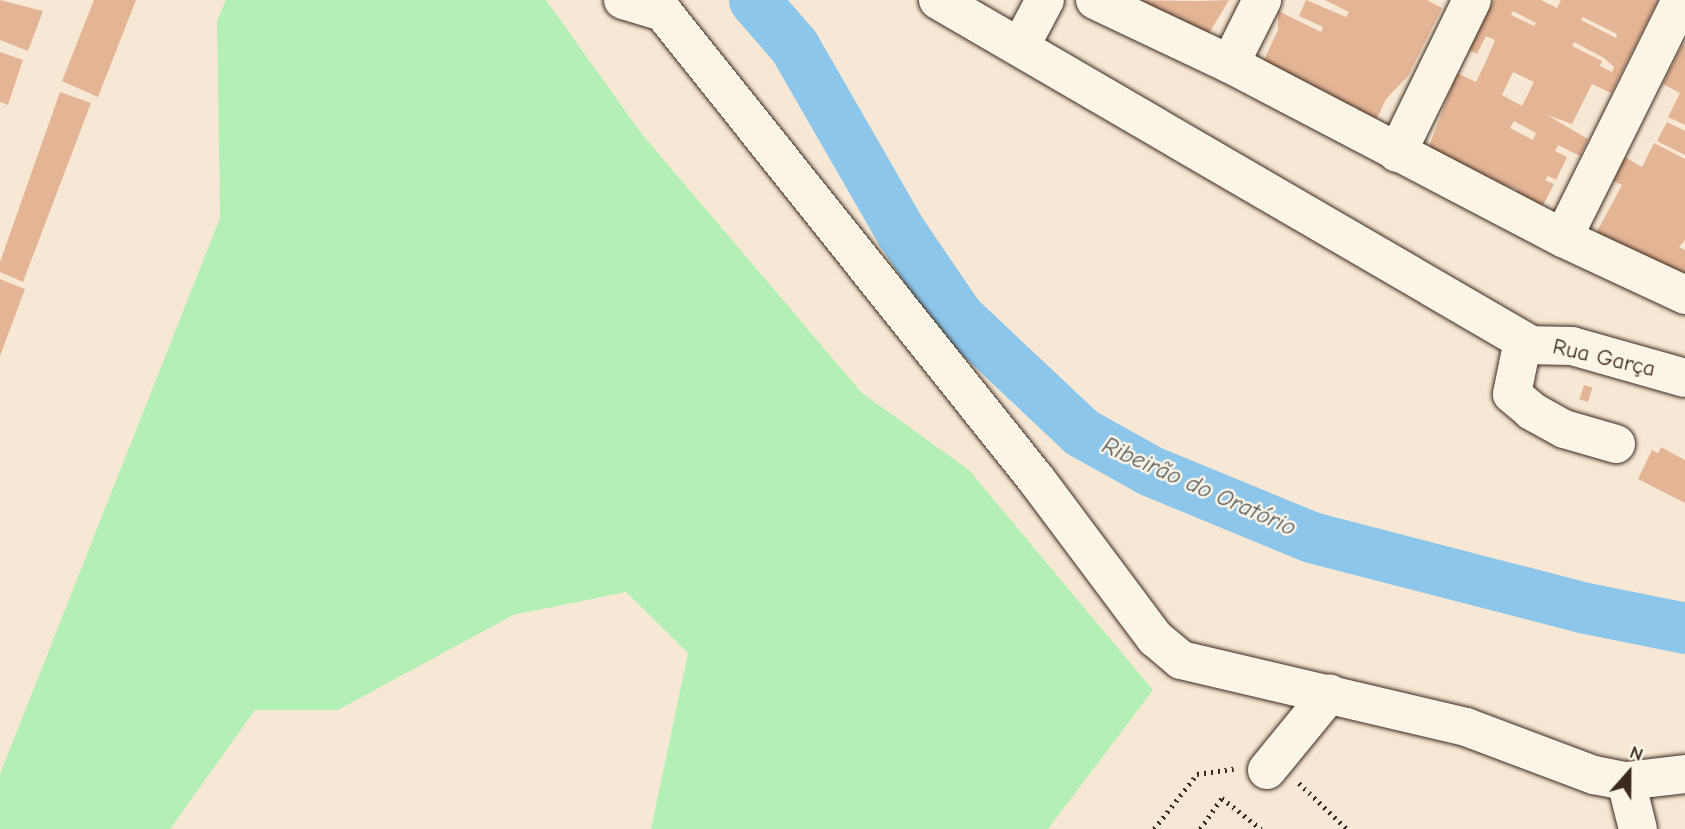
<!DOCTYPE html>
<meta charset="utf-8">
<style>
body{margin:0}
#map{position:relative;width:1685px;height:829px;overflow:hidden;background:#f7e8d5;font-family:"Comic Neue",sans-serif}
div>[style]{position:absolute}
[style*='--x']{left:calc(var(--x)*1px);top:calc(var(--y)*1px);width:calc(var(--w)*1px);rotate:calc(var(--a)*1deg)}
.green>*{inset:0;background:#b4f0b5}
.river>*{height:51px;margin:-25.5px;padding:0 25.5px;transform-origin:25.5px;border-radius:25.5px;background:#8cc6eb}
.building>*{inset:0;background:#e4b595;transform-origin:0 0}
.path>*{height:4.5px;margin-top:-2.25px;transform-origin:0;background:repeating-linear-gradient(90deg,#3b2a1e 0 2px,transparent 0 7px)}
.roads{filter:drop-shadow(0 0 2px #3b2a1e) drop-shadow(0 0 2px #3b2a1e)}
.minor>*{height:38px;margin:-19px;padding:0 19px;transform-origin:19px;border-radius:19px;background:#fcf5e5}
span{translate:-50% -50%;white-space:nowrap;text-align:center;line-height:1.15;-webkit-text-stroke:5px #fcf5e5;paint-order:stroke}
.street-label{font-size:23px;color:#3b2a1e}
.water-label{font-size:24px;color:#53595c;font-style:italic}
.north{position:absolute;left:1594px;top:738px;width:70px;height:70px;-webkit-text-stroke:5px #fcf5e5;paint-order:stroke;rotate:21deg;font-size:19px;font-weight:700;line-height:28px;text-align:center;color:#3b2a1e}
.north::after{content:'';display:block;margin:auto;width:24px;height:32px;background:#3b2a1e;clip-path:polygon(50% 0,100% 100%,50% 72%,0 100%)}
</style>
<div id="map">
<div class="green">
<div style="clip-path:polygon(226px 0,546px 0,641px 133px,862px 393px,969px 470px,1153px 690px,1048px 829px,651px 829px,688px 653px,626px 592px,513px 615px,338px 710px,255px 710px,170px 829px,0 829px,0 774px,220px 218px,217px 21px)"></div>
</div>
<div class="river">
<div style="--x:754;--y:0;--w:61;--a:49"></div>
<div style="--x:794;--y:46;--w:215;--a:60.1"></div>
<div style="--x:901;--y:232;--w:102;--a:55.8"></div>
<div style="--x:958;--y:316;--w:169;--a:43.3"></div>
<div style="--x:1081;--y:432;--w:80;--a:29.1"></div>
<div style="--x:1151;--y:471;--w:173;--a:22.4"></div>
<div style="--x:1311;--y:537;--w:284;--a:14.5"></div>
<div style="--x:1586;--y:608;--w:101;--a:11.4"></div>
</div>
<div class="building">
<div style="clip-path:polygon(0 0,43px 11px,28px 51px,0 40px)"></div>
<div style="clip-path:polygon(94px 0,136px 0,98px 97px,62px 81px)"></div>
<div style="clip-path:polygon(1118px 0,1200px 1px,1229px 0,1202px 45px)"></div>
<div style="clip-path:polygon(1306px 0,1346px 17px,1349px 12px,1325px 0,1427px 0,1442px 8px,1408px 76px,1386px 99px,1373px 127px,1352px 116px,1357px 108px,1352px 105px,1347px 114px,1262px 64px,1278px 30px,1278px 11px,1321px 32px,1323px 27px,1299px 16px)"></div>
<div style="clip-path:polygon(evenodd,1494px 0,1541px 0,1557px 8px,1561px 0,1658px 0,1611px 93px,1592px 84px,1572px 124px,1547px 115px,1588px 139px,1580px 156px,1558px 145px,1555px 151px,1567px 157px,1556px 180px,1548px 176px,1545px 180px,1554px 184px,1540px 211px,1517px 195px,1517px 189px,1423px 162px,1457px 73px,1476px 82px,1487px 59px,1495px 40px,1486px 36px,1477px 54px,1469px 50px,1494px 0,1513px 11px,1536px 23px,1534px 26px,1511px 15px,1513px 11px,1494px 0,1583px 17px,1617px 34px,1616px 38px,1581px 20px,1583px 17px,1494px 0,1574px 42px,1604px 58px,1614px 67px,1612px 72px,1600px 66px,1602px 61px,1572px 46px,1574px 42px,1494px 0,1513px 72px,1534px 82px,1522px 106px,1502px 95px,1513px 72px,1494px 0,1514px 121px,1536px 133px,1533px 140px,1510px 128px,1514px 121px)"></div>
<div style="clip-path:polygon(1683px 44px,1685px 45px,1685px 125px,1668px 117px,1680px 93px,1663px 84px)"></div>
<div style="clip-path:polygon(0 52px,23px 60px,8px 105px,0 102px)"></div>
<div style="clip-path:polygon(60px 92px,91px 103px,23px 282px,0 272px,0 262px)"></div>
<div style="clip-path:polygon(1667px 122px,1685px 131px,1685px 155px,1657px 141px)"></div>
<div style="clip-path:polygon(1654px 143px,1685px 159px,1685px 240px,1679px 247px,1685px 250px,1685px 275px,1594px 237px,1622px 185px,1613px 181px,1625px 157px,1642px 167px)"></div>
<div style="clip-path:polygon(0 279px,25px 289px,0 356px)"></div>
<div style="left:1584px;top:385px;width:9px;height:15px;rotate:18deg"></div>
<div style="clip-path:polygon(1661px 447px,1685px 460px,1685px 503px,1638px 479px,1652px 450px,1658px 453px)"></div>
</div>
<div class="path">
<div style="--x:1299;--y:783;--w:66;--a:43.8"></div>
<div style="--x:1154;--y:829;--w:70;--a:-52"></div>
<div style="--x:1197;--y:774;--w:37;--a:-8"></div>
<div style="--x:1200;--y:829;--w:38;--a:-55"></div>
<div style="--x:1222;--y:798;--w:50;--a:38.5"></div>
</div>
<div class="roads">
<div class="minor">
<div style="--x:623;--y:0;--w:42;--a:16.7"></div>
<div style="--x:663;--y:12;--w:598;--a:51.39"></div>
<div style="--x:1036;--y:479;--w:199;--a:53.2"></div>
<div style="--x:1155;--y:638;--w:34;--a:40"></div>
<div style="--x:1181;--y:660;--w:293;--a:13.2"></div>
<div style="--x:1466;--y:727;--w:137;--a:20.6"></div>
<div style="--x:1594;--y:775;--w:33;--a:11"></div>
<div style="--x:1626;--y:781;--w:59;--a:-6.8"></div>
<div style="--x:938;--y:0;--w:686;--a:30.19"></div>
<div style="--x:1095;--y:0;--w:149;--a:25.4"></div>
<div style="--x:1230;--y:64;--w:376;--a:27.6"></div>
<div style="--x:1563;--y:238;--w:135;--a:25"></div>
<div style="--x:1020;--y:47;--w:53;--a:-62"></div>
<div style="--x:1230;--y:64;--w:72;--a:-63.4"></div>
<div style="--x:1397;--y:153;--w:170;--a:-63.9"></div>
<div style="--x:1563;--y:238;--w:266;--a:-63.6"></div>
<div style="--x:1616;--y:444;--w:54;--a:-163.9"></div>
<div style="--x:1564;--y:429;--w:37;--a:-151"></div>
<div style="--x:1532;--y:411;--w:26;--a:-140"></div>
<div style="--x:1512;--y:394;--w:50;--a:-78.5"></div>
<div style="--x:1522;--y:345;--w:50;--a:1.1"></div>
<div style="--x:1572;--y:346;--w:117;--a:15.8"></div>
<div style="--x:1267;--y:770;--w:99;--a:-50.7"></div>
<div style="--x:1626;--y:781;--w:49;--a:76"></div>
</div>
</div>
<div class="street-label">
<span style="left:1604px;top:358px;rotate:13deg">Rua Garça</span>
</div>
<div class="water-label">
<span style="left:1199px;top:487px;rotate:24deg">Ribeirão do Oratório</span>
</div>
<div class="north">N</div>
</div>
